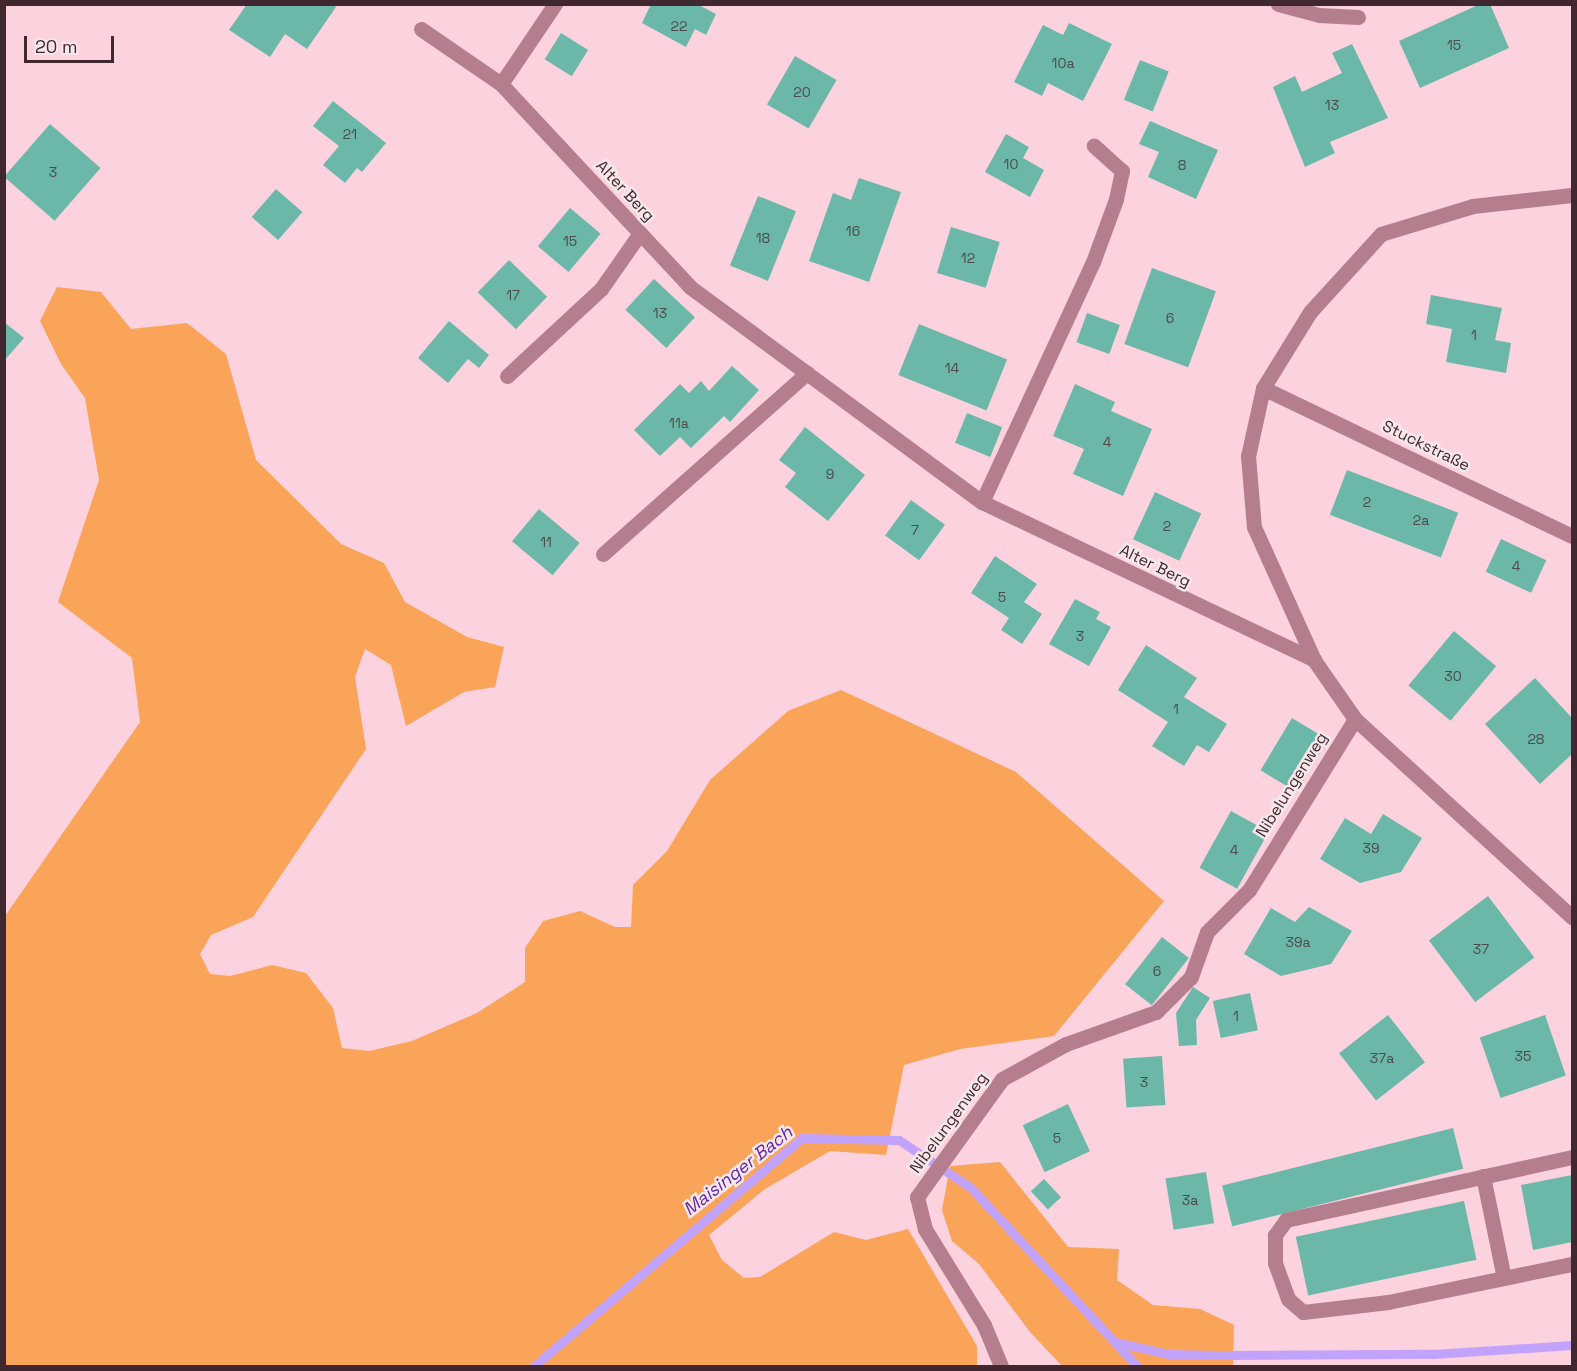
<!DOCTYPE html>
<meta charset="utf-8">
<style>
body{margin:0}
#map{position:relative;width:1577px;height:1371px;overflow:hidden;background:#fbd2de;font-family:"Space Grotesk",sans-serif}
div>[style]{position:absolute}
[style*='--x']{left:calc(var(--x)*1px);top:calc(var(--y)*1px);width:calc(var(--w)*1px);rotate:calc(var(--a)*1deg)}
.green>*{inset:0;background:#faa45a}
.stream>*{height:9px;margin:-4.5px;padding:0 4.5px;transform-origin:4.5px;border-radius:4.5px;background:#c1a3fb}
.building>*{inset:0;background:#6bb8a8;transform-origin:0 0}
.minor>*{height:15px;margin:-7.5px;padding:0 7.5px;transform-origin:7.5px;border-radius:7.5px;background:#b47e8e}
span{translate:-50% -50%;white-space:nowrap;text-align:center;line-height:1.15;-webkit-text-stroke:5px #f6e7eb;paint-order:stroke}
.number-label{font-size:14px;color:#4c4b4e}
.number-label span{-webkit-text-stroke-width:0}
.street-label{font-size:16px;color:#412730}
.water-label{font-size:18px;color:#6026a4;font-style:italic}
.frame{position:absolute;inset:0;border:6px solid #412730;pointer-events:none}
.scale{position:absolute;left:24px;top:36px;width:90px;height:27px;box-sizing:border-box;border:3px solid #412730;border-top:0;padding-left:8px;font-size:18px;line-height:21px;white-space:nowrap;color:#412730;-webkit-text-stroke:4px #f6e7eb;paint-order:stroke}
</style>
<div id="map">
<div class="green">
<div style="clip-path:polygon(57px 287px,101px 292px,131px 329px,187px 323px,226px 354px,256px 460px,341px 544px,384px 563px,405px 602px,467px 637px,504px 647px,495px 687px,464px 692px,406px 726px,391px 665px,365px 649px,355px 677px,366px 749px,253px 917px,211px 935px,200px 954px,210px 974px,230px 976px,272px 965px,306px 973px,333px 1008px,342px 1048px,369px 1051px,412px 1041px,477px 1013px,525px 982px,525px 948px,543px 921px,580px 911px,615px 927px,631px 927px,633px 885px,667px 851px,710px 780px,788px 711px,841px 690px,1016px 772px,1164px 901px,1054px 1036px,960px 1049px,904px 1065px,886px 1155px,830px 1151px,765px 1189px,709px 1235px,722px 1260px,744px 1278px,760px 1277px,834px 1232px,866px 1240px,908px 1229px,977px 1346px,977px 1366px,5px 1366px,5px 916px,140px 722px,132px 658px,58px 602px,99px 480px,85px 398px,61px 364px,40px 321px)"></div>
<div style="clip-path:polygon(1000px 1162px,1068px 1247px,1119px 1249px,1117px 1280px,1153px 1305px,1200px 1309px,1234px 1325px,1233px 1366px,1062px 1366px,1030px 1332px,979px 1264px,952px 1241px,942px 1210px,950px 1166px)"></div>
</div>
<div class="stream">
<div style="--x:1115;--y:1342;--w:54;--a:12.8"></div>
<div style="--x:1168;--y:1354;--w:48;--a:1.2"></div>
<div style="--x:1216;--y:1355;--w:217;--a:-0.3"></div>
<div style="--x:1433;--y:1354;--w:139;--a:-3.7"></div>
<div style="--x:534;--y:1366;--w:352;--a:-40.4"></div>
<div style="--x:802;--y:1138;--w:97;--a:1.2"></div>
<div style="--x:899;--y:1140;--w:85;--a:33.5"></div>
<div style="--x:970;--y:1187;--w:245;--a:47"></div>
</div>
<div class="building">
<div style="clip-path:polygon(247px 4px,332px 4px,336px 7px,307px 49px,285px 34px,270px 57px,229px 30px)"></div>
<div style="clip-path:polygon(651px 4px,697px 4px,716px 14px,706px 35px,695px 29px,686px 47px,642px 23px)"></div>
<div style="clip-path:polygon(1480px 4px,1490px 4px,1509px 48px,1420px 88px,1399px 41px)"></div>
<div style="clip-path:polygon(1069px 23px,1112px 44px,1083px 101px,1048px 83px,1042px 96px,1014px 82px,1043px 25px,1063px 35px)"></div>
<div style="left:561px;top:33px;width:32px;height:31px;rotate:32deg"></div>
<div style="clip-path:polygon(1352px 44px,1388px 118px,1330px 142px,1335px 153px,1305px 167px,1273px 87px,1295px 76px,1302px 92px,1342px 73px,1332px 53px)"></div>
<div style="left:795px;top:56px;width:48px;height:56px;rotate:30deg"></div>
<div style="left:1140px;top:60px;width:31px;height:43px;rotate:22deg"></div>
<div style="clip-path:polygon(333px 101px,386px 143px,362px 172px,357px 168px,345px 183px,323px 165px,339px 146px,313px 126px)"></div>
<div style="clip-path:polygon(1150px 121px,1218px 150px,1196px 199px,1148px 177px,1159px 152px,1139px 144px)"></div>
<div style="left:50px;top:124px;width:67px;height:70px;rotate:41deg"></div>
<div style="clip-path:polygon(1006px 134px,1029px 147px,1023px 158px,1044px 170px,1030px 197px,985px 172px)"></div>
<div style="clip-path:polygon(859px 178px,901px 192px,869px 282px,809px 261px,833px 193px,851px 200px)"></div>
<div style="left:276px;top:189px;width:35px;height:37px;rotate:41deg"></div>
<div style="left:758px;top:196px;width:41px;height:75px;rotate:22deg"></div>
<div style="left:570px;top:208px;width:40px;height:50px;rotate:40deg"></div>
<div style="left:951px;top:227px;width:51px;height:48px;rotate:17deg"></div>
<div style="left:509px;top:260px;width:53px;height:45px;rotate:44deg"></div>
<div style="left:1152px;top:268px;width:68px;height:81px;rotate:20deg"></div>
<div style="left:654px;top:279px;width:56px;height:42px;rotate:43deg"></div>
<div style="clip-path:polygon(1431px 295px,1502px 308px,1495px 340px,1511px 343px,1506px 373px,1446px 362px,1452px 329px,1426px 324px)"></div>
<div style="left:1087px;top:313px;width:35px;height:31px;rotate:20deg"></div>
<div style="clip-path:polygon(449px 321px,489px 355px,479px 368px,468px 359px,448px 383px,418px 358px)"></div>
<div style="clip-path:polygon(4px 322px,24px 338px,4px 361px)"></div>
<div style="left:919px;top:324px;width:95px;height:55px;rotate:22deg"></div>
<div style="clip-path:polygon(732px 366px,759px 390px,730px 422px,724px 416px,691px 448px,680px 437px,660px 456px,634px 430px,680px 384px,689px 393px,701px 381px,709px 391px)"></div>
<div style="clip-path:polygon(1075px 384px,1115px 402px,1111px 411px,1152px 429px,1123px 496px,1073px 474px,1084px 449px,1053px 436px)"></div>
<div style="left:967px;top:413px;width:38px;height:32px;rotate:22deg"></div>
<div style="clip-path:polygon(805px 427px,865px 475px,828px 521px,785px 487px,796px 473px,779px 460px)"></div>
<div style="left:1347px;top:470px;width:119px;height:48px;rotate:21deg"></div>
<div style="left:1155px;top:492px;width:51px;height:52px;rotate:25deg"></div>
<div style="left:911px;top:500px;width:42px;height:44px;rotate:36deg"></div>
<div style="left:539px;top:509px;width:53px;height:42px;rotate:40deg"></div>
<div style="left:1501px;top:539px;width:50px;height:36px;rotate:25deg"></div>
<div style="clip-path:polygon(995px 556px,1037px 584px,1024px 602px,1042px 614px,1022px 644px,1001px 630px,1009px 618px,971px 593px)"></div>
<div style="clip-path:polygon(1075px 599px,1100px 612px,1096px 619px,1111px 627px,1089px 666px,1049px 644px)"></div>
<div style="left:1454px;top:631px;width:55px;height:71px;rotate:40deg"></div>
<div style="clip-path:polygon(1146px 645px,1197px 678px,1184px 697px,1227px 724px,1209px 752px,1197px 745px,1184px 766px,1152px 746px,1168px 722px,1118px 690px)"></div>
<div style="clip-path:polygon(1535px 678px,1572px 718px,1572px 754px,1540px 784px,1485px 724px)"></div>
<div style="left:1292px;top:718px;width:42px;height:61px;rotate:31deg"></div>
<div style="left:1231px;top:811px;width:43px;height:65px;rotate:29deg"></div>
<div style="clip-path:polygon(1383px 814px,1422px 838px,1401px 872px,1360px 883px,1320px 859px,1345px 818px,1371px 834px)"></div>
<div style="left:1488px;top:896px;width:77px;height:74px;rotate:53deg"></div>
<div style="clip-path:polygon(1309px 907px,1352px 931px,1331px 964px,1281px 976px,1244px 954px,1271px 908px,1295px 922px)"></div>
<div style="left:1162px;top:937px;width:34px;height:60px;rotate:38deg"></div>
<div style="clip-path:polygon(1193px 987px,1210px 998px,1196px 1020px,1197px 1045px,1179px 1046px,1176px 1013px)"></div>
<div style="left:1250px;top:993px;width:38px;height:38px;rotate:78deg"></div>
<div style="left:1388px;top:1015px;width:60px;height:62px;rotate:52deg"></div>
<div style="left:1545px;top:1015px;width:64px;height:69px;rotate:71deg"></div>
<div style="left:1162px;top:1056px;width:49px;height:39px;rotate:86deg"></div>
<div style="left:1068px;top:1104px;width:52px;height:50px;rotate:65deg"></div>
<div style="left:1453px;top:1128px;width:42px;height:238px;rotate:76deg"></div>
<div style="left:1206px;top:1172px;width:52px;height:41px;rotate:81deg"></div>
<div style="clip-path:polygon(1572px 1175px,1572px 1242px,1533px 1250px,1521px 1185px)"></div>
<div style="left:1044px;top:1179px;width:25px;height:18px;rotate:47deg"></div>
<div style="left:1464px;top:1201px;width:60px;height:172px;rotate:78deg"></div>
</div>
<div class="minor">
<div style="--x:1278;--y:4;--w:42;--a:15"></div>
<div style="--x:1319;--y:15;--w:39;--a:3"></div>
<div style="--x:421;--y:29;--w:97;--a:34.5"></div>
<div style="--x:501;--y:84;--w:277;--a:47"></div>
<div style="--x:690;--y:287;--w:363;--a:36.4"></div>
<div style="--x:982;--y:502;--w:368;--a:25.4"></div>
<div style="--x:501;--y:84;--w:97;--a:-56"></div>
<div style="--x:1572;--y:195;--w:100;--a:173.7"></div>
<div style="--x:1473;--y:206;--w:96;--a:163.1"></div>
<div style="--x:1381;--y:234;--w:105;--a:132.3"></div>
<div style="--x:1310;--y:312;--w:89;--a:121.7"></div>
<div style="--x:1263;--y:388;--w:70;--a:102.4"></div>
<div style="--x:1248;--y:456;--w:71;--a:85.2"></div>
<div style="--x:1254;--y:527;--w:146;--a:65.7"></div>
<div style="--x:1314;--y:660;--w:72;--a:55.2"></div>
<div style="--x:1355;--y:719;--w:294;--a:42.4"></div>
<div style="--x:507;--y:376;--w:128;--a:-42.8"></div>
<div style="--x:601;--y:289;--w:68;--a:-55.1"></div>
<div style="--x:1263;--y:388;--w:343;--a:25.6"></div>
<div style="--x:982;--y:502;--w:264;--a:-65.2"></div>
<div style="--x:1093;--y:262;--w:67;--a:-69.9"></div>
<div style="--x:1116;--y:199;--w:29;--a:-78"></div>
<div style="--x:1122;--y:171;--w:38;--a:-138"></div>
<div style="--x:603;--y:554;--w:273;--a:-41.6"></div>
<div style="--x:1572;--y:1157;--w:293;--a:167.6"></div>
<div style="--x:1286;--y:1220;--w:19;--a:126"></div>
<div style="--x:1275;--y:1235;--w:28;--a:90"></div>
<div style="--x:1275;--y:1263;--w:38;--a:70"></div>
<div style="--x:1288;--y:1299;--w:20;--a:41"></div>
<div style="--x:1303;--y:1312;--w:86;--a:-6.7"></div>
<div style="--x:1388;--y:1302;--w:188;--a:-11.7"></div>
<div style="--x:1483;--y:1176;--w:104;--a:78.4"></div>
<div style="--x:1001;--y:1366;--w:44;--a:-112.5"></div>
<div style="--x:984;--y:1325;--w:113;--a:-121.6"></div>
<div style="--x:925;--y:1229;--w:33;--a:-104"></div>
<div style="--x:917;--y:1197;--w:145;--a:-54.2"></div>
<div style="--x:1002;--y:1079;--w:73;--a:-28.7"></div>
<div style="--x:1066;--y:1044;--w:96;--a:-19.6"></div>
<div style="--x:1156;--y:1012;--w:49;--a:-45"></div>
<div style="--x:1191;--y:977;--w:48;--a:-70.4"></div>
<div style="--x:1207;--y:932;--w:59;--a:-45"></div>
<div style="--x:1249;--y:890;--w:201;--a:-58.2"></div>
</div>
<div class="number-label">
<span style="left:679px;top:26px">22</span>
<span style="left:1454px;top:45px">15</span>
<span style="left:1063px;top:63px">10a</span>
<span style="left:802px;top:92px">20</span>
<span style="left:1332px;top:105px">13</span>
<span style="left:350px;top:134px">21</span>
<span style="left:1011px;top:164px">10</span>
<span style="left:1182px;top:165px">8</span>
<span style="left:53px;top:172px">3</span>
<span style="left:853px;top:231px">16</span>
<span style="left:763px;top:238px">18</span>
<span style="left:570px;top:241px">15</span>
<span style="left:968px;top:258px">12</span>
<span style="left:513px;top:295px">17</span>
<span style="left:660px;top:313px">13</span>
<span style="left:1170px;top:318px">6</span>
<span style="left:1474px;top:335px">1</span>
<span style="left:952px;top:368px">14</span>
<span style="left:679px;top:423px">11a</span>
<span style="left:1107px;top:442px">4</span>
<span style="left:830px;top:474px">9</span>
<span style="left:1367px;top:502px">2</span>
<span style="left:1421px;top:520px">2a</span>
<span style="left:1167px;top:526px">2</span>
<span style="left:915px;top:530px">7</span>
<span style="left:546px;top:542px">11</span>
<span style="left:1516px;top:566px">4</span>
<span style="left:1002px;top:597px">5</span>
<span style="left:1080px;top:636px">3</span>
<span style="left:1453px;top:676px">30</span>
<span style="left:1176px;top:709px">1</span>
<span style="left:1536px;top:739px">28</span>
<span style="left:1371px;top:848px">39</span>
<span style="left:1234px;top:850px">4</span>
<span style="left:1298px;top:942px">39a</span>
<span style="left:1481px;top:949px">37</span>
<span style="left:1157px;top:971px">6</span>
<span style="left:1236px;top:1016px">1</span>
<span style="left:1523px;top:1056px">35</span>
<span style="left:1382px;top:1058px">37a</span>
<span style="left:1144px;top:1082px">3</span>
<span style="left:1057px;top:1138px">5</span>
<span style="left:1190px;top:1200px">3a</span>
</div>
<div class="street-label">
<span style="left:625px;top:191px;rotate:47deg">Alter Berg</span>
<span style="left:1426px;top:446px;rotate:26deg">Stuckstraße</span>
<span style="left:1155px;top:566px;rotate:26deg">Alter Berg</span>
<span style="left:1292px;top:785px;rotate:-58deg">Nibelungenweg</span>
<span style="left:949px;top:1123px;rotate:-54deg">Nibelungenweg</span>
</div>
<div class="water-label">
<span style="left:738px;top:1171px;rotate:-38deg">Maisinger Bach</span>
</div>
<div class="frame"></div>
<div class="scale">20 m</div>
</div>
